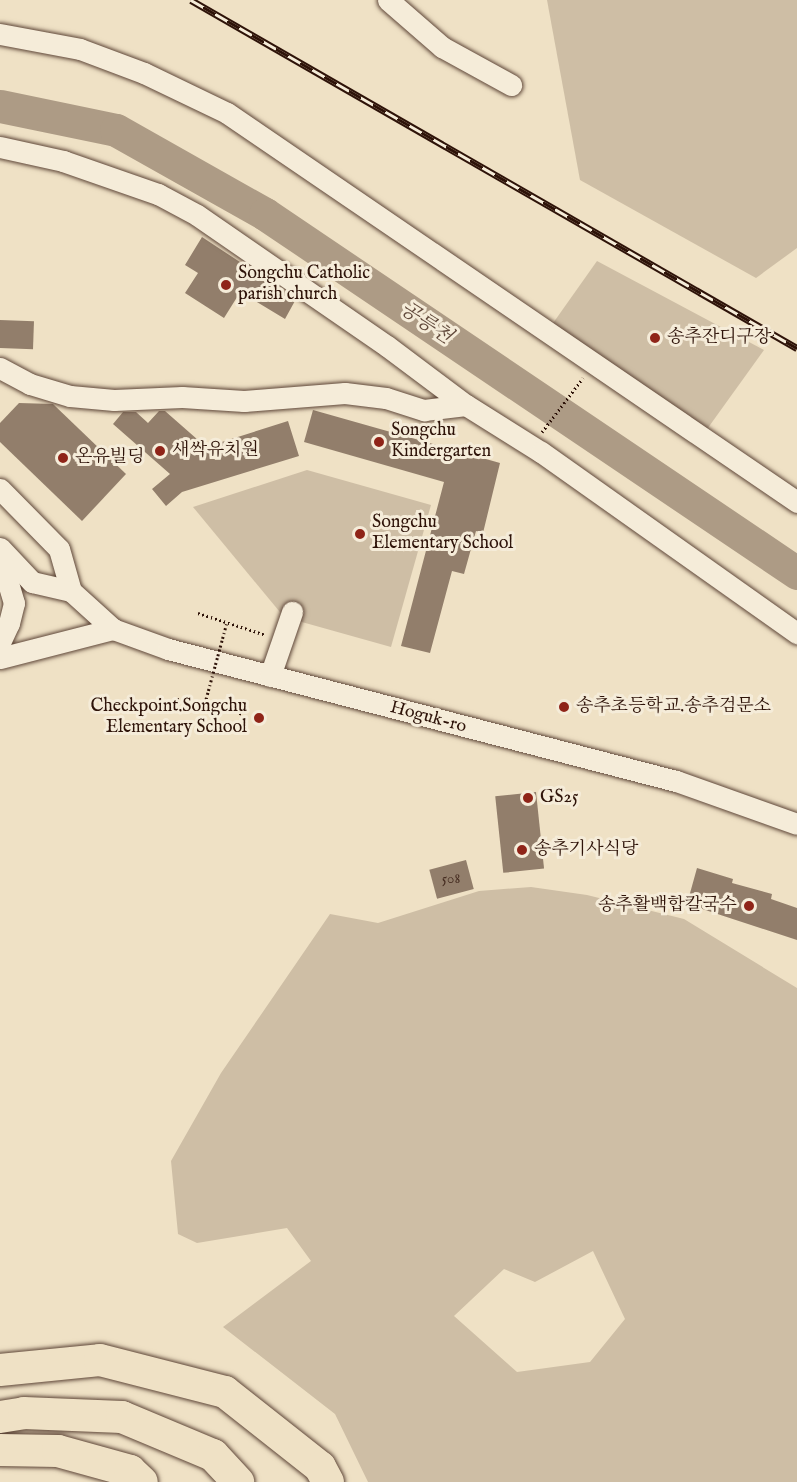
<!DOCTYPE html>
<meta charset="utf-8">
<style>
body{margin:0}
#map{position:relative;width:797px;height:1482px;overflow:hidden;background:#efe1c5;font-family:"IM FELL English","Noto Serif KR",serif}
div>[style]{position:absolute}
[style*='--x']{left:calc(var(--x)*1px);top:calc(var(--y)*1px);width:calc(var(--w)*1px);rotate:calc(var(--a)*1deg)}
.green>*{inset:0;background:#cebea5}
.river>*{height:33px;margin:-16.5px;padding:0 16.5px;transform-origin:16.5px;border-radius:16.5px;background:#ad9b85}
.building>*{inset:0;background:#927e6b;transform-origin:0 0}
.path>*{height:3px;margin-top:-1.5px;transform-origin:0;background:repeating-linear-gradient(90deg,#2e1309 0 1.5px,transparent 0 4.5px)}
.roads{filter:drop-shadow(0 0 2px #5e4638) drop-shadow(0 0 2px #5e4638)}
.minor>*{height:21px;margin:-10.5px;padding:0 10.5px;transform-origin:10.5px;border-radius:10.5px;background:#f5ecd9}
.highway>*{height:32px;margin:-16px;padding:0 16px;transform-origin:16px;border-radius:16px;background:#efe1c5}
.rail>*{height:7px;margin-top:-3.5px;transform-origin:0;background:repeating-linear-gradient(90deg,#f5ecd9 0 14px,#2e1309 0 28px);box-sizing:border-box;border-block:2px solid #2e1309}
.path-bridge>*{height:3px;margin-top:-1.5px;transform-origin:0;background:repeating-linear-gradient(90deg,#2e1309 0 1.5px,transparent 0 4.5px)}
.dots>*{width:16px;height:16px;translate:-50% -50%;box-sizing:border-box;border:3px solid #f5ecd9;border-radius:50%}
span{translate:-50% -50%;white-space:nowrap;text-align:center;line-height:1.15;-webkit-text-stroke:6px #f5ecd9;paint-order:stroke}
.number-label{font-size:15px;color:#472e22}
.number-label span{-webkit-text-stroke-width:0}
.poi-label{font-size:18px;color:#2e1309}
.left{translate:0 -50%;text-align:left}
.right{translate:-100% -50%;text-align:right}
.street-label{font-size:18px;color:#2e1309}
.water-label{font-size:20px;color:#61493b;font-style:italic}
</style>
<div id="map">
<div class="green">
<div style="clip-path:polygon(547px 0,797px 0,797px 248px,756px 278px,580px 180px)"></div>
<div style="clip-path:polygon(597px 261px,764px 350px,705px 432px,551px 326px)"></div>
<div style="clip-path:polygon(307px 470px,431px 505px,391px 647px,284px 617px,193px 507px)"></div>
<div style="clip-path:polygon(evenodd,531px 887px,587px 895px,684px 919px,797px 988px,797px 1482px,368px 1482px,335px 1414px,223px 1327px,311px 1261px,287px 1228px,197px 1243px,178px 1234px,171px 1161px,221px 1073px,330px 914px,378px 923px,479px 891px,531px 887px,593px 1251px,625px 1319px,590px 1362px,517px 1372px,454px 1316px,504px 1269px,535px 1282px,593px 1251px)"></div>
</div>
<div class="river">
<div style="--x:0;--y:106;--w:118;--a:11.7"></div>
<div style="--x:116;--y:130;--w:171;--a:29.4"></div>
<div style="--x:265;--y:214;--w:642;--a:34.01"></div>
</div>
<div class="building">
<div style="clip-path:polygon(202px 237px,296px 299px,285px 319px,252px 299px,250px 301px,239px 294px,224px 318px,185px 293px,198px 273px,185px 265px)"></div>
<div style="left:0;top:320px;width:34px;height:28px;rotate:2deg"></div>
<div style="clip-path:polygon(19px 403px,53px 404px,126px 474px,82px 521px,0 442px,0 423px)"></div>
<div style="clip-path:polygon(313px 410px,500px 463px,483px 533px,476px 531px,464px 574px,452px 571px,430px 653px,401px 646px,444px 482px,304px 442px)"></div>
<div style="clip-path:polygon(159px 411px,165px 411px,206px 447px,288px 421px,299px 456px,182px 492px,166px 506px,152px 489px,170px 474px,113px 424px,123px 412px,136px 412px,148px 423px)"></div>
<div style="left:536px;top:792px;width:77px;height:41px;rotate:84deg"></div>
<div style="left:466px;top:860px;width:30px;height:38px;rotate:75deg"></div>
<div style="clip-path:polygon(697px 868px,733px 879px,732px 883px,772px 894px,771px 899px,797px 908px,797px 940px,687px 904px)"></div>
</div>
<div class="path">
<div style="--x:542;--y:432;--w:68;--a:-52.8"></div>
<div style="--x:198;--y:613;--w:71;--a:17.9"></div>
<div style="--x:177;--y:699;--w:28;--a:8"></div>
<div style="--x:205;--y:703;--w:40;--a:16"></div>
</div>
<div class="roads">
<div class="minor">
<div style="--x:388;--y:0;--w:72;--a:41"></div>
<div style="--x:442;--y:47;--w:79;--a:28.8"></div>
<div style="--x:0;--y:34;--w:81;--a:10.6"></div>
<div style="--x:80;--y:49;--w:68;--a:20.6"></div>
<div style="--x:144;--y:73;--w:92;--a:25.7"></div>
<div style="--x:227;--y:113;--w:690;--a:34.31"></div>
<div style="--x:0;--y:147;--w:65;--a:12.5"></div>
<div style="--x:63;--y:161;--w:101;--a:19.2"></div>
<div style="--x:158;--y:194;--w:44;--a:28.3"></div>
<div style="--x:197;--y:215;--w:231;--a:34.6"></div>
<div style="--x:387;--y:346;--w:99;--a:36.8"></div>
<div style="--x:466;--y:405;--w:89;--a:32.1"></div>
<div style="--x:541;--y:452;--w:314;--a:35.3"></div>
<div style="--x:0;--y:368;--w:34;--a:28"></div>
<div style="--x:30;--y:384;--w:42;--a:16.7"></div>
<div style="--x:70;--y:396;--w:44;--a:5.2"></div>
<div style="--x:114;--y:400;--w:68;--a:-2.5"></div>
<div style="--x:182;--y:397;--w:62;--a:3.7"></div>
<div style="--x:244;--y:401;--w:101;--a:-4.5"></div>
<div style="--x:345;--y:393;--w:41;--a:7"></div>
<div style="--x:386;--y:398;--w:40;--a:18"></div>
<div style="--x:424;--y:410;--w:42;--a:-6.8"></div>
<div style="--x:0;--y:489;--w:84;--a:45.5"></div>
<div style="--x:59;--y:549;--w:44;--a:74.1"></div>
<div style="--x:0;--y:548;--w:47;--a:46.7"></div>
<div style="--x:32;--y:582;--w:40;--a:13"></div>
<div style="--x:71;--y:591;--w:57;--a:42.1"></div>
<div style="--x:113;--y:629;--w:59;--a:20"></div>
<div style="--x:168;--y:649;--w:525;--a:14.57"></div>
<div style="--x:676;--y:781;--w:128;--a:19.6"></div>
<div style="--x:0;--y:556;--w:49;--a:73.4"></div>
<div style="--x:14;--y:603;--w:21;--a:104"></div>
<div style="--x:9;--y:623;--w:21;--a:115"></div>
<div style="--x:0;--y:658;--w:117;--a:-14.4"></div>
<div style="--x:270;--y:676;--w:68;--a:-71"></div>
</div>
<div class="highway">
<div style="--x:0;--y:1370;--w:100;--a:-5.7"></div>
<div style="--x:100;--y:1360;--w:129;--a:14.4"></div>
<div style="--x:225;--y:1392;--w:121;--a:38.3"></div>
<div style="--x:320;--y:1467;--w:17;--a:62"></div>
<div style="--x:0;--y:1417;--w:24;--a:-9"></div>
<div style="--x:24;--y:1413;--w:98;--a:2.3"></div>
<div style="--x:122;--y:1417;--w:99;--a:22.7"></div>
<div style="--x:213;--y:1455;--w:37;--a:47"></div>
<div style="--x:0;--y:1450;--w:58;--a:1"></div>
<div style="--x:58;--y:1451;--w:75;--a:15.5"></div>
<div style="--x:130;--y:1471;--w:16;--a:43"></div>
</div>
</div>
<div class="rail">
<div style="--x:191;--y:0;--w:699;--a:29.87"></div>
</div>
<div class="path-bridge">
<div style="--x:205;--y:703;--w:84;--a:-74.8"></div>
</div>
<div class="dots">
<div style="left:226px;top:285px;background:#8f2418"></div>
<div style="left:655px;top:338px;background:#8f2418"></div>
<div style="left:379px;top:442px;background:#8f2418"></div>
<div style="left:160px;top:451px;background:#8f2418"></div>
<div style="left:63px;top:458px;background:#8f2418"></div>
<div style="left:360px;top:534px;background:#8f2418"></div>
<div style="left:564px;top:707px;background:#8f2418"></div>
<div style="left:259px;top:718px;background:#8f2418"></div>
<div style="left:528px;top:798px;background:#8f2418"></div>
<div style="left:522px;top:850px;background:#8f2418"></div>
<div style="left:749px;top:906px;background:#8f2418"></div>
</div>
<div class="number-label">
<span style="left:451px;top:879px">508</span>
</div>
<div class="poi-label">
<span class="left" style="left:238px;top:285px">Songchu Catholic<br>parish church</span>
<span class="left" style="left:667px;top:338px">송추잔디구장</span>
<span class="left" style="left:391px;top:442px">Songchu<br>Kindergarten</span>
<span class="left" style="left:172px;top:451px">새싹유치원</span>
<span class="left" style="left:75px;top:458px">온유빌딩</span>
<span class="left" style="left:372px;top:534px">Songchu<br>Elementary School</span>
<span class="left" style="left:576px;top:707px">송추초등학교.송추검문소</span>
<span class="right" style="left:247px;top:718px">Checkpoint.Songchu<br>Elementary School</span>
<span class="left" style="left:540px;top:798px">GS25</span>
<span class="left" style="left:534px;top:850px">송추기사식당</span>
<span class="right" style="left:737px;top:906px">송추활백합칼국수</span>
</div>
<div class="street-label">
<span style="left:428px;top:718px;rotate:15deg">Hoguk-ro</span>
</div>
<div class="water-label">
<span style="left:426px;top:323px;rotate:34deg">공릉천</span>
</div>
</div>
